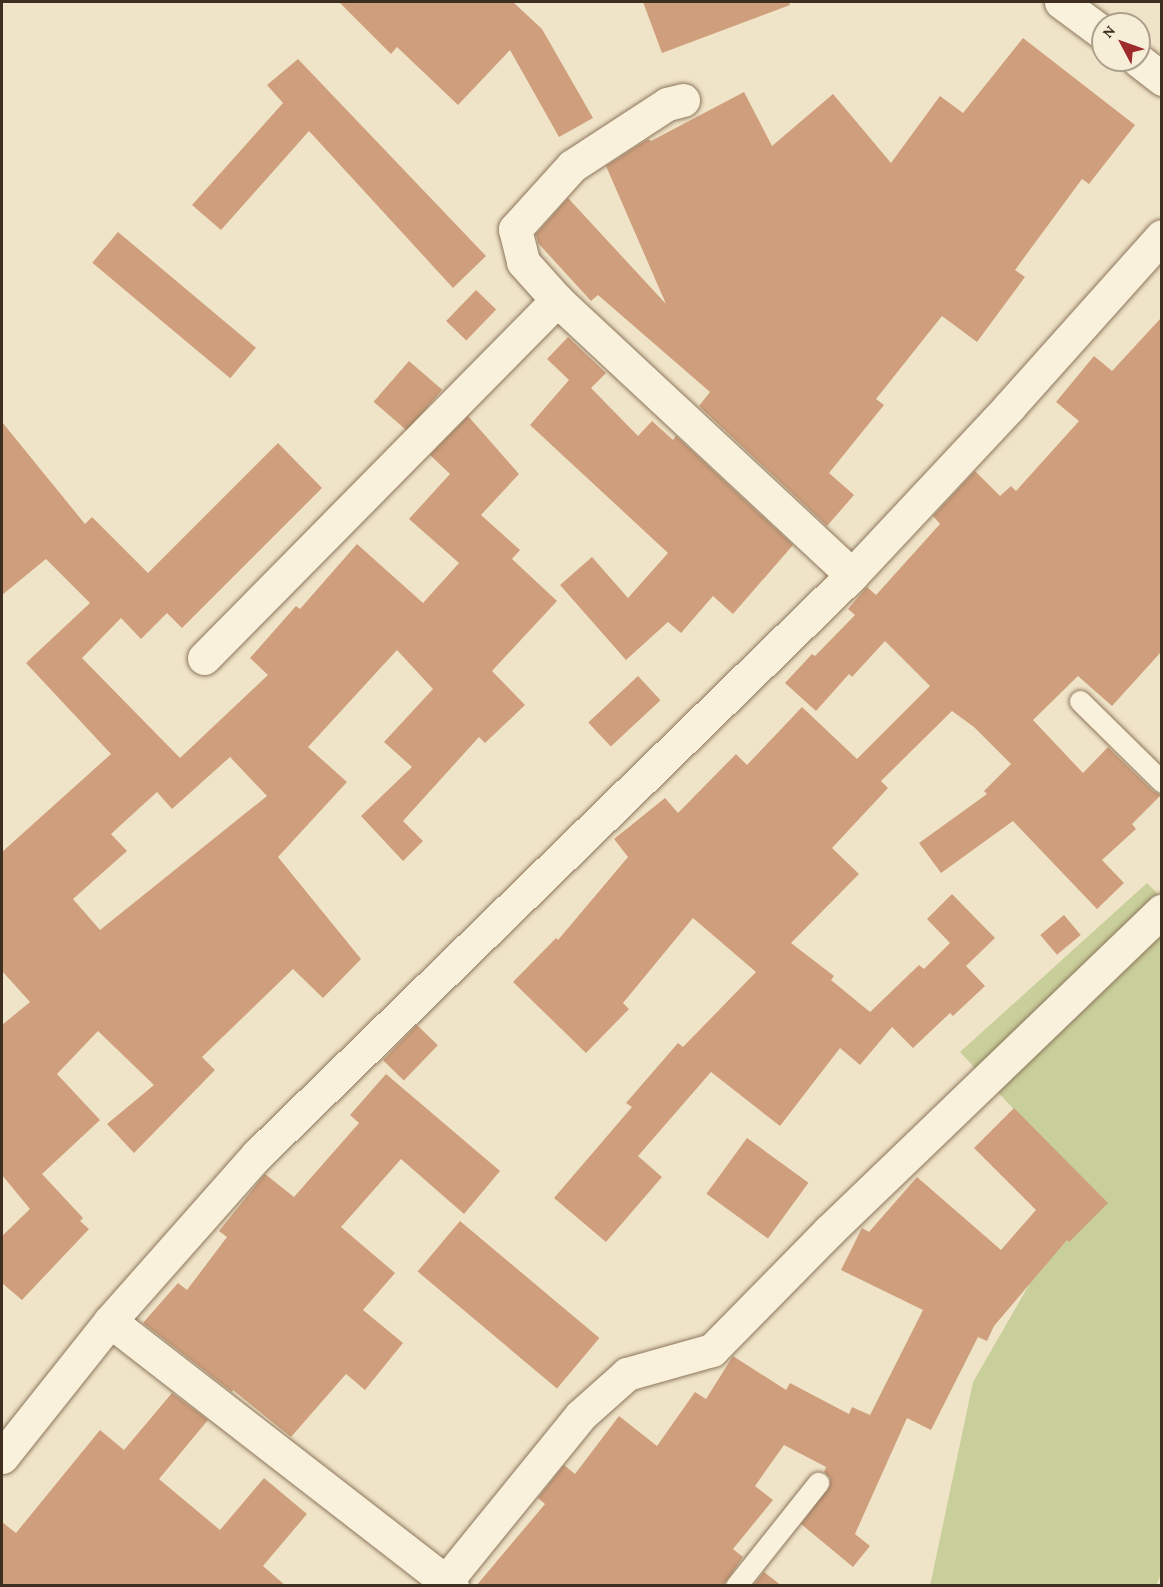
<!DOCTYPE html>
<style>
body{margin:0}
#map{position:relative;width:1163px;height:1587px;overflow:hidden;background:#f0e4c8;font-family:"Crimson Pro",serif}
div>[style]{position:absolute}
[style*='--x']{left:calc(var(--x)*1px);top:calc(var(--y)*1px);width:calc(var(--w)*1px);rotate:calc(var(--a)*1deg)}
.green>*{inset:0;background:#c9cf9b}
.building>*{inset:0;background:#cf9f7d;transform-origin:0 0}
.roads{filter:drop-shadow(0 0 2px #8d765c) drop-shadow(0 0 2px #8d765c)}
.lane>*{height:21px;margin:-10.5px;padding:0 10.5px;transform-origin:10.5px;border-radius:10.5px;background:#faf1dc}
.street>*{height:33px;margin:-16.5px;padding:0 16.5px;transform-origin:16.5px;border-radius:16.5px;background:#faf1dc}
span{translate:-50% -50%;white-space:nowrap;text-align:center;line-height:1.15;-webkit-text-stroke:5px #f7eed8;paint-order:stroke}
.frame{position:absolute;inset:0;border:3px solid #3d2e20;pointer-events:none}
.north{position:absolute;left:1091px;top:12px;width:60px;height:60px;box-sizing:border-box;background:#f7eed8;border:2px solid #ada18e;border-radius:50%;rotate:311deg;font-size:16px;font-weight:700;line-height:24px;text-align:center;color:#3d2e20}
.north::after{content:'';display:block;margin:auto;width:21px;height:27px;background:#9e2a2b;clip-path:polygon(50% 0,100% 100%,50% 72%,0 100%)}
</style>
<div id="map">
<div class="green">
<div style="clip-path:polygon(1147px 883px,1162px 898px,1161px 1574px,1156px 1586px,930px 1586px,973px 1382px,1086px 1186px,960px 1052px)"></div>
</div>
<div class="building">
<div style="clip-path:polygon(339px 2px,513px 2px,542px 29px,593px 118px,559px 137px,510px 50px,458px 105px,397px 47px,391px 54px)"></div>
<div style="clip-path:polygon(643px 2px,789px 2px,790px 5px,662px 53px)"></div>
<div style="clip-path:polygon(1023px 38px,1135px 125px,1089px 184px,1082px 179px,1015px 270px,1025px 277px,977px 342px,942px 316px,876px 399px,884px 405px,829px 473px,854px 495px,827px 526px,699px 406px,710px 392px,598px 295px,591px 301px,538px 243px,536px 234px,568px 198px,666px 304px,606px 166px,648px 139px,651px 141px,744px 92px,772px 146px,833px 94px,891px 163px,940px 96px,963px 113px)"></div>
<div style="clip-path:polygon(298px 59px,486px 256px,453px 288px,309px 131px,221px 230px,192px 205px,283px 103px,267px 85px)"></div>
<div style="left:118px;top:232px;width:180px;height:40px;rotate:40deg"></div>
<div style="left:476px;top:290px;width:28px;height:43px;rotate:44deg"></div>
<div style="clip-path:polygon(1161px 318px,1161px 652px,1112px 706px,1078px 676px,1033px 720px,1083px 773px,1108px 747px,1153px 791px,1161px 795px,1132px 824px,1136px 829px,1102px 860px,1124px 883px,1097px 909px,1013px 821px,941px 873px,919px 843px,987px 794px,984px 791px,1011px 764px,974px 727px,952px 711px,881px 781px,888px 788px,832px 848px,859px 874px,791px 943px,834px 976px,831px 980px,870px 1012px,919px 965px,924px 969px,950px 943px,927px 919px,952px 894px,995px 938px,966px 966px,985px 986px,953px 1016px,950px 1013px,913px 1048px,892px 1027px,860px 1065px,840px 1048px,780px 1126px,711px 1072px,638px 1156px,662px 1177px,606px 1242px,554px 1198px,632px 1107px,626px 1103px,678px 1043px,683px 1047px,756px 972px,693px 918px,623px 1003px,629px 1009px,586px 1053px,513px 982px,556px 938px,558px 940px,628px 857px,614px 839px,665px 798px,678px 813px,736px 754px,747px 765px,802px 707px,857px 759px,930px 686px,885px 641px,852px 677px,849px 674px,816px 711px,785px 683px,812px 654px,815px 656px,855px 615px,848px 609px,867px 587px,876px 595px,940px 524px,933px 516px,975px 471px,1000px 496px,1011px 486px,1016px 491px,1079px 421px,1056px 402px,1094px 356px,1112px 371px)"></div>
<div style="clip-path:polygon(568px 337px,606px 373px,591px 388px,638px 436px,652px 421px,673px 440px,676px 436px,793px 545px,733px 614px,713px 596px,681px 633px,668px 622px,626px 660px,560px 585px,592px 557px,628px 598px,668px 553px,530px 425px,569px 380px,547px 359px)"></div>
<div style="left:409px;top:361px;width:44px;height:54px;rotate:41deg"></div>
<div style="clip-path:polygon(evenodd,468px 416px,519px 474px,481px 515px,520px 550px,512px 559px,557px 601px,492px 671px,525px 705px,485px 743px,479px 737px,403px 821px,423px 841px,403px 861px,361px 816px,412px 767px,384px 742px,433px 689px,397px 650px,308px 747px,347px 782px,278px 857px,361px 959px,323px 998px,293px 969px,202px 1057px,215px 1070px,134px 1153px,107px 1124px,154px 1085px,98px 1031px,57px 1074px,100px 1120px,42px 1174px,83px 1218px,80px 1221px,89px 1229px,22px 1300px,2px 1283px,2px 1236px,30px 1209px,2px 1175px,2px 1025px,30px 1002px,2px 971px,2px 852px,111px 754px,26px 663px,90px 603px,46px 559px,2px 595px,2px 422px,85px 524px,92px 517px,148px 573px,278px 443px,322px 488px,182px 628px,167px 613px,141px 639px,121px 618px,82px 658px,180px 758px,268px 675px,250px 658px,296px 606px,300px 609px,357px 544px,423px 603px,459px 563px,409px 519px,450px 474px,430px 455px,468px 416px,230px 757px,267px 796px,100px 930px,73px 899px,127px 851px,111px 834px,157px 792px,172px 809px,230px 757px)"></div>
<div style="left:638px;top:676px;width:33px;height:68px;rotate:47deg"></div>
<div style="left:1064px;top:915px;width:26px;height:31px;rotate:50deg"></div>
<div style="left:417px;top:1025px;width:29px;height:49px;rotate:44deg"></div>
<div style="clip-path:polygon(386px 1074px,500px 1171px,464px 1214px,401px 1159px,341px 1227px,395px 1273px,363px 1310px,403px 1343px,365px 1390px,346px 1374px,291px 1437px,233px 1390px,232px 1392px,143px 1323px,178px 1283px,187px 1290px,227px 1237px,219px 1231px,265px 1174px,294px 1197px,359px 1123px,350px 1115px)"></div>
<div style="clip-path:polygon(1014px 1108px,1108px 1203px,1069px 1242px,1067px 1240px,994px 1326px,987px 1341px,978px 1337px,931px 1430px,907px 1418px,855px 1534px,870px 1546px,853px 1567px,801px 1524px,830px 1485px,830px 1478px,824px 1472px,826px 1467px,784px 1445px,755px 1486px,773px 1500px,733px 1549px,743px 1557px,723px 1586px,476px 1586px,545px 1504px,538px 1498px,564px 1465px,575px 1474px,619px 1416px,657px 1446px,695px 1392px,706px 1399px,733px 1356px,786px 1390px,790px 1383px,849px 1414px,852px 1407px,870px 1415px,923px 1310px,841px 1270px,862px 1228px,869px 1232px,917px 1177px,1001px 1250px,1036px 1210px,974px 1148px)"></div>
<div style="left:747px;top:1138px;width:76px;height:69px;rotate:36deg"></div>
<div style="left:460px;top:1221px;width:182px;height:66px;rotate:40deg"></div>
<div style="clip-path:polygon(172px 1393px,208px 1420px,159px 1479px,220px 1530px,264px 1478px,307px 1514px,263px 1566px,286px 1586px,2px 1586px,2px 1522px,16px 1533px,100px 1430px,124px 1450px)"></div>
<div style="clip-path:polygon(764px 1572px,782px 1586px,753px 1586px)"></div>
</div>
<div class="roads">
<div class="lane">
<div style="--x:1080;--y:701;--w:115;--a:44.6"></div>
<div style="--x:736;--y:1586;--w:132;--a:-51.5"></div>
</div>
<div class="street">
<div style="--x:1061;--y:2;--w:52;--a:36.4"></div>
<div style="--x:1138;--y:60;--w:31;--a:38"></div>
<div style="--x:683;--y:100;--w:16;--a:166"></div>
<div style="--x:667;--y:104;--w:113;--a:146.9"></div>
<div style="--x:572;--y:166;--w:85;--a:132.1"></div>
<div style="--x:515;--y:229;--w:34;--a:76"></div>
<div style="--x:523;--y:262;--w:51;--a:48.2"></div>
<div style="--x:557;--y:300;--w:403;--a:43"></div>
<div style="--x:204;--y:658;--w:503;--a:-45.4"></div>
<div style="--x:110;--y:1321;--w:433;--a:37.8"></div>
<div style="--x:2;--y:1457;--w:174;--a:-51.5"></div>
<div style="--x:110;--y:1321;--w:222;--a:-48.5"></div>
<div style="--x:257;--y:1155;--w:831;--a:-44.27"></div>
<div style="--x:852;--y:575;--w:230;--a:-46.9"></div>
<div style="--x:1009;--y:407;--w:229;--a:-48.2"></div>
<div style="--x:442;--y:1586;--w:220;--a:-50.9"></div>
<div style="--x:581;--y:1415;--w:62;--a:-41.7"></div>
<div style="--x:627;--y:1374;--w:88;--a:-15.8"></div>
<div style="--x:712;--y:1350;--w:167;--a:-45.5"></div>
<div style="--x:829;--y:1231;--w:462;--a:-43.9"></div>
</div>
</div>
<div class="frame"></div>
<div class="north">N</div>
</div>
